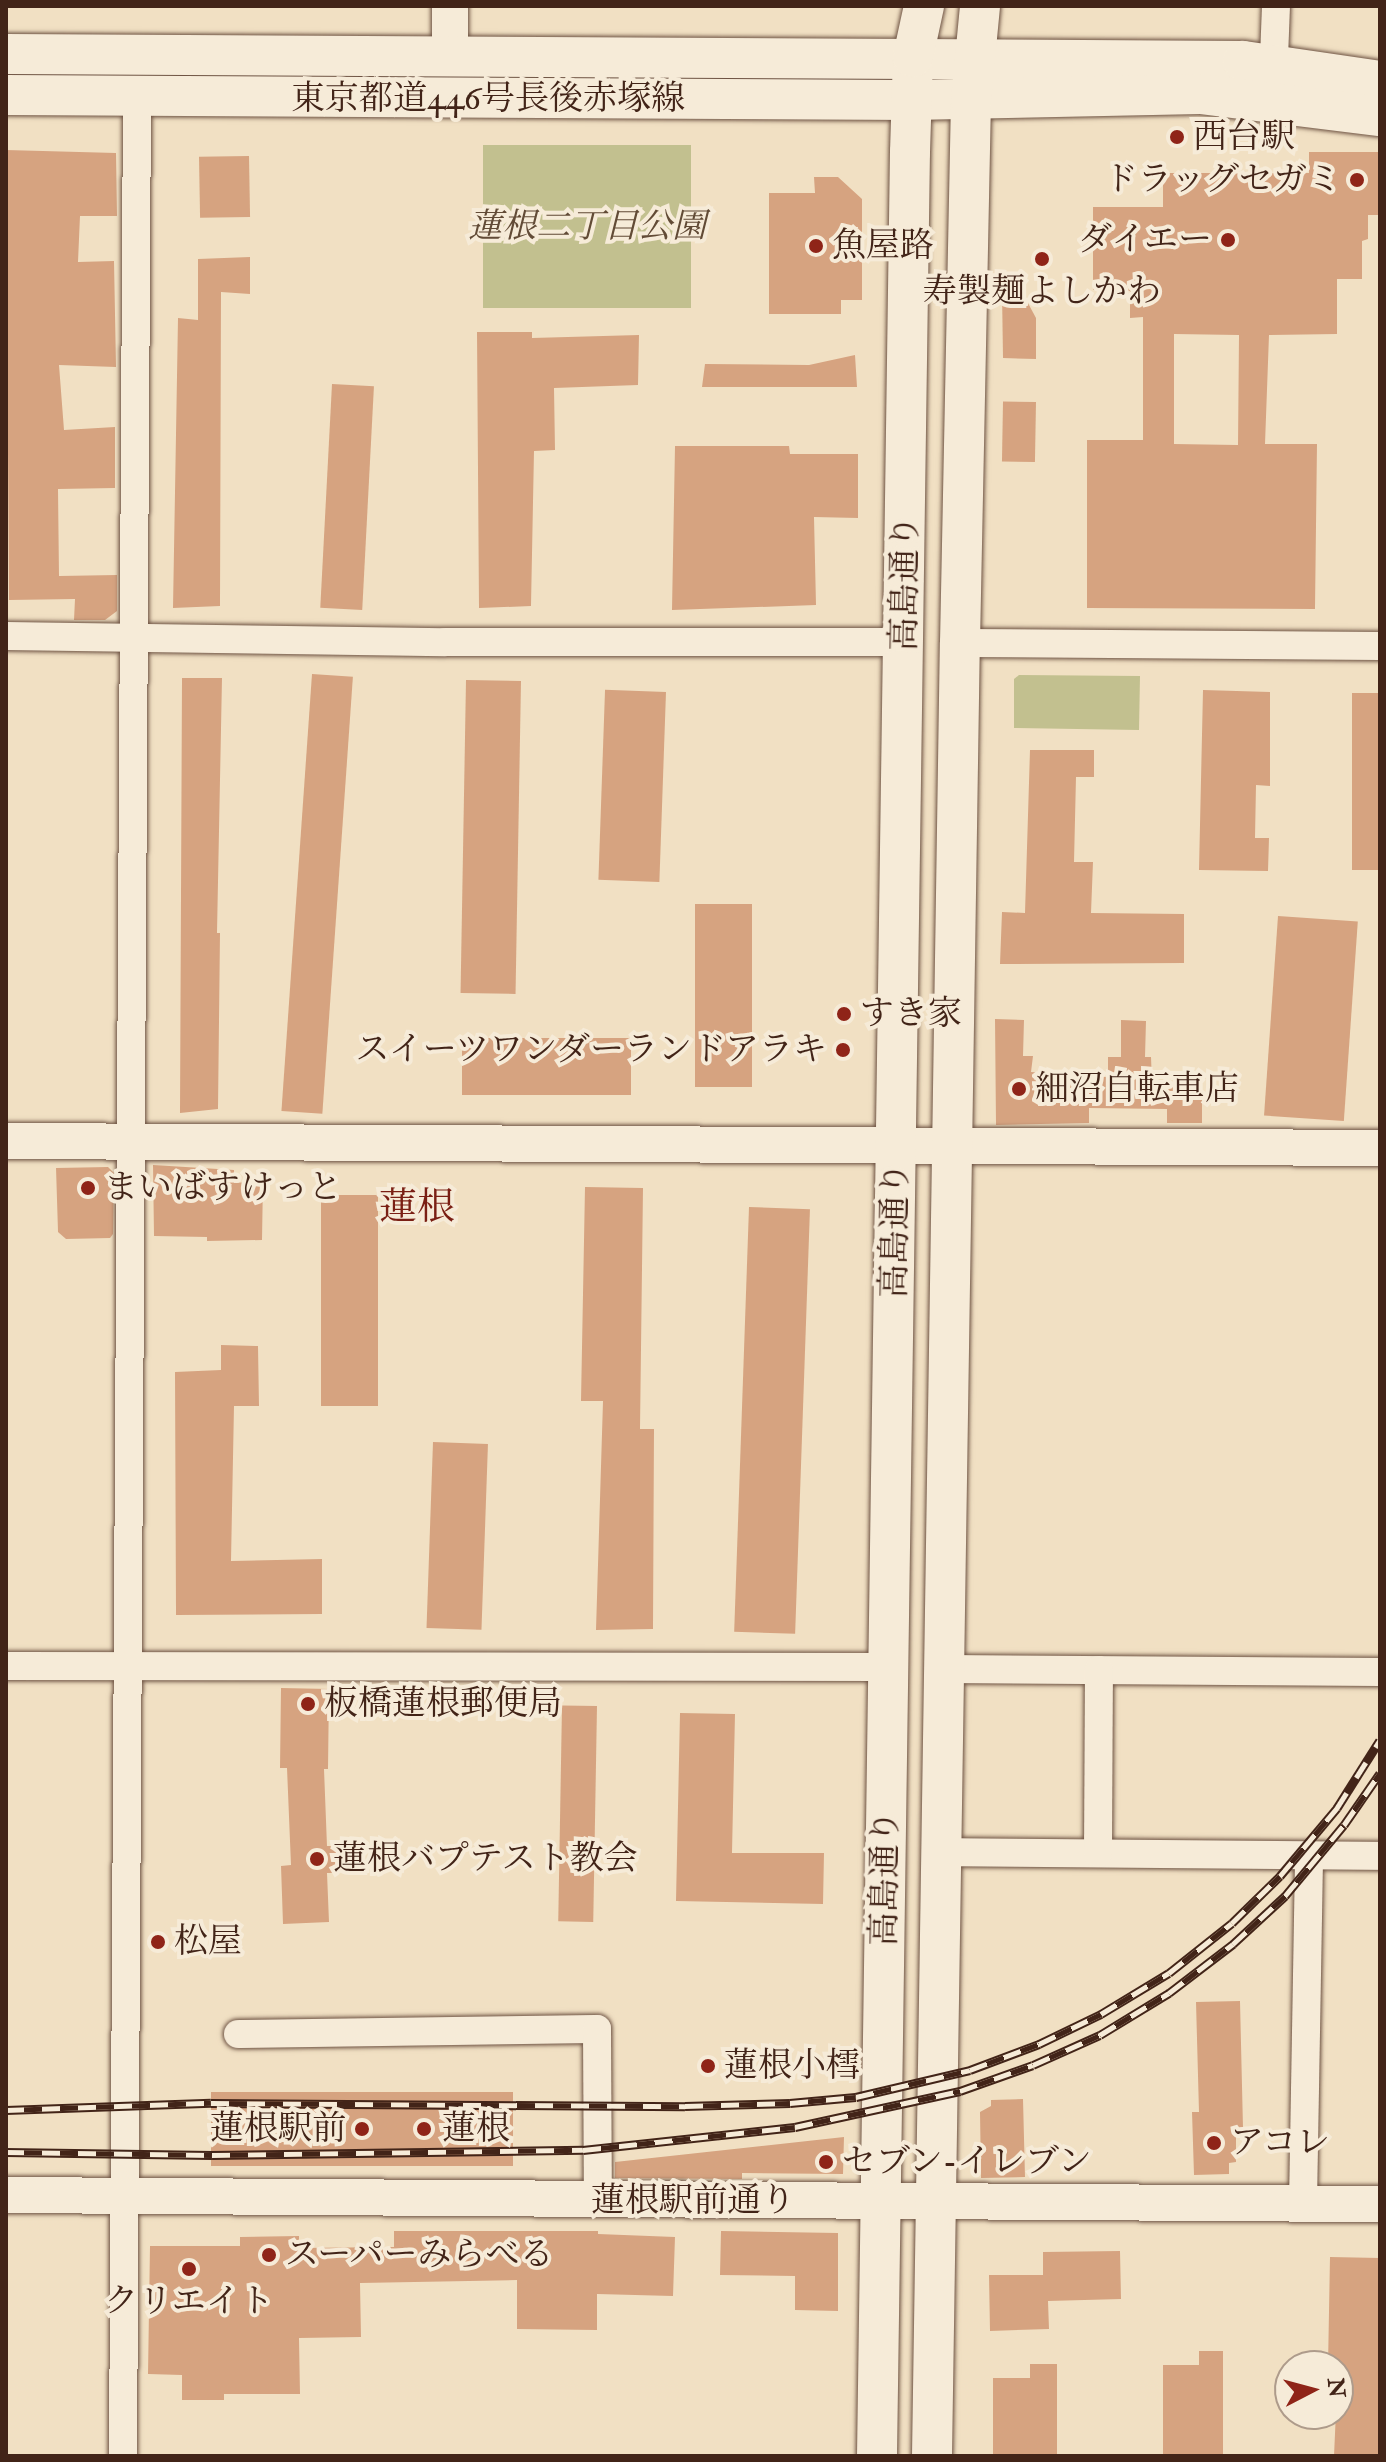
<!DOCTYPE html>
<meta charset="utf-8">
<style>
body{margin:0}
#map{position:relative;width:1386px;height:2462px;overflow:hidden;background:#f1e0c3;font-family:"IM FELL Double Pica","Noto Serif JP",serif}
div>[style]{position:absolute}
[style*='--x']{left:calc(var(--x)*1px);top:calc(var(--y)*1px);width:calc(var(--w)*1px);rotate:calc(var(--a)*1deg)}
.green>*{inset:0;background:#c2c08f;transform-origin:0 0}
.building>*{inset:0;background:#d6a380;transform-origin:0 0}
.roads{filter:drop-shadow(0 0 2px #6e5343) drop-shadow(0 0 2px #6e5343)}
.minor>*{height:28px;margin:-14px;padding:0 14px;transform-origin:14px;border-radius:14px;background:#f6ebd8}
.tertiary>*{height:36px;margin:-18px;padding:0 18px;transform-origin:18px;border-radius:18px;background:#f6ebd8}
.secondary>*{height:40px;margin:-20px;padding:0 20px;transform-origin:20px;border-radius:20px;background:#f6ebd8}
.rail>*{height:9px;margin-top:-4.5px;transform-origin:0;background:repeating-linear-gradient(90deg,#f6ebd8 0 18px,#422418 0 36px);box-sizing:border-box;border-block:2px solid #422418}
.dots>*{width:22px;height:22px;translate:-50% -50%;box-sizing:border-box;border:4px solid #f6ebd8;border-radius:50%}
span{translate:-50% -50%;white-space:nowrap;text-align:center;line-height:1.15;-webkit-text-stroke:8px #f6ebd8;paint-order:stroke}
.street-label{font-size:34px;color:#422418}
.poi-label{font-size:34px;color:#422418}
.left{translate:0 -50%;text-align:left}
.right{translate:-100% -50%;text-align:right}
.park-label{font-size:34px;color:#624b36;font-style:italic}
.quarter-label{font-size:38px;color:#7a1f14}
.frame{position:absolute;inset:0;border:8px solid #422418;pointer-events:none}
.north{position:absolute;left:1274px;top:2350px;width:80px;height:80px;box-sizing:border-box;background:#f6ebd8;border:2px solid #ae9b8b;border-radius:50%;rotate:84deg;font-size:22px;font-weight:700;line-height:32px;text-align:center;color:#422418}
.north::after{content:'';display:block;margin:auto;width:28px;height:36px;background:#8f2418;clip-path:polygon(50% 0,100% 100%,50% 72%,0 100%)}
</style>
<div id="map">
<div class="green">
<div style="left:483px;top:145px;width:208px;height:163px"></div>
<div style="clip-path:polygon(1019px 675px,1140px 676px,1139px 730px,1014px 728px,1014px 679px)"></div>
</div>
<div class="building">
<div style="clip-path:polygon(6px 150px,116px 153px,117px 216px,80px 216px,78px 262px,114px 261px,116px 367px,59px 365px,64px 430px,115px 427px,115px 488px,58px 489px,59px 576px,117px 575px,117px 611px,105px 620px,74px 620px,75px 599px,9px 600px)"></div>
<div style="clip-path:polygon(evenodd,1309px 152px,1380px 152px,1380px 215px,1368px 215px,1368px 239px,1362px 241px,1362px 279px,1337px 279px,1337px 334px,1269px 335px,1265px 444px,1317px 444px,1315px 609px,1087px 608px,1087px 440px,1143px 440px,1143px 317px,1130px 318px,1130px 291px,1093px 290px,1093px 207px,1163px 207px,1163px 173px,1309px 173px,1309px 152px,1174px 334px,1239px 335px,1238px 445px,1174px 444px,1174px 334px)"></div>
<div style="left:249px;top:156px;width:61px;height:50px;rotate:89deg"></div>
<div style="clip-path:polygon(814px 177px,838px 177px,862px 199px,862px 300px,841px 300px,841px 314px,769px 314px,769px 193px,815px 193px)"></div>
<div style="clip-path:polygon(250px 257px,250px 294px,221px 292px,220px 606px,173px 608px,178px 318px,198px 320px,198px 259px)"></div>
<div style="clip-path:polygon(1002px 292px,1022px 292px,1036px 318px,1036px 359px,1003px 358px)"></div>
<div style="clip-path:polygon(477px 332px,532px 332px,532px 338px,639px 335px,638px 385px,554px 388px,555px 450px,534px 451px,531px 606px,479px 608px)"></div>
<div style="clip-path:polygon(855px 355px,857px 387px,702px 387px,705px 364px,809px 365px)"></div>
<div style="left:332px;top:384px;width:42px;height:224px;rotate:3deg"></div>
<div style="left:1036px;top:402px;width:60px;height:33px;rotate:91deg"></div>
<div style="clip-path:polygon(675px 446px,789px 446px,790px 454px,858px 454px,858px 518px,814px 517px,816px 605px,672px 610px)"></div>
<div style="left:312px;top:674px;width:41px;height:438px;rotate:4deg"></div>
<div style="clip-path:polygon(182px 678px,222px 678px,217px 933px,220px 933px,218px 1109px,180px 1113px)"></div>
<div style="left:466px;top:680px;width:55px;height:313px;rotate:1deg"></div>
<div style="clip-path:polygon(1203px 690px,1270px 692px,1270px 786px,1256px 785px,1255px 838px,1269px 838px,1268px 871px,1199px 870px)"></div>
<div style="left:666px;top:692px;width:190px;height:61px;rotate:92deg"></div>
<div style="left:1352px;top:693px;width:28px;height:177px"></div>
<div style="clip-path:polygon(1030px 750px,1094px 750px,1094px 777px,1076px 777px,1074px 862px,1093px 862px,1091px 913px,1184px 914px,1184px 963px,1000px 964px,1002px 912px,1025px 913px)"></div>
<div style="left:752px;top:904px;width:183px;height:57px;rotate:90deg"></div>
<div style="left:1278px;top:916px;width:80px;height:200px;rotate:4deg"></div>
<div style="clip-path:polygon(995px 1019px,1024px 1020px,1023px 1056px,1033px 1056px,1031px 1072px,1047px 1073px,1047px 1076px,1108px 1077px,1108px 1057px,1121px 1057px,1121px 1020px,1146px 1021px,1145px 1057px,1151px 1057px,1152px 1082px,1202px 1084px,1202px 1123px,1167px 1123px,1167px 1109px,1089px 1108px,1089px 1123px,996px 1125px)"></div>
<div style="left:631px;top:1038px;width:57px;height:169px;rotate:90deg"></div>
<div style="clip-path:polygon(153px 1165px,234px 1170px,234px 1183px,263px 1181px,262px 1240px,207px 1241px,207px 1237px,154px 1236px)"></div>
<div style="clip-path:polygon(108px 1167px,114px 1173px,113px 1234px,110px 1238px,66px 1239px,58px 1232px,56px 1168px)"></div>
<div style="clip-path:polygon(585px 1187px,643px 1188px,640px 1429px,654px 1429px,653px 1629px,596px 1630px,603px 1401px,581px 1401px)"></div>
<div style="left:321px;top:1195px;width:57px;height:211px"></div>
<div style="left:749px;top:1207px;width:61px;height:425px;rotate:2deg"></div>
<div style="clip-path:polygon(221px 1345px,258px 1346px,259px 1406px,234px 1406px,231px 1561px,322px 1559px,322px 1614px,176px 1615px,175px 1372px,221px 1370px)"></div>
<div style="left:433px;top:1442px;width:55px;height:186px;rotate:2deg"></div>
<div style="clip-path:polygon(281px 1688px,329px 1689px,328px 1769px,324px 1769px,327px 1846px,340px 1846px,340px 1873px,327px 1873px,329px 1922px,283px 1924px,281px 1866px,291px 1865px,287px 1768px,280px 1768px)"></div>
<div style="left:597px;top:1706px;width:216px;height:35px;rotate:91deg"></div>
<div style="clip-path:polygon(680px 1713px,735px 1714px,732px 1853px,824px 1853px,823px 1904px,676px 1901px)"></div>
<div style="clip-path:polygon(1240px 2001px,1243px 2128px,1236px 2128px,1236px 2162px,1229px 2163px,1229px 2174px,1194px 2175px,1192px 2112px,1199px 2112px,1196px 2002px)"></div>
<div style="left:513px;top:2092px;width:74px;height:302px;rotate:90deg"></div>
<div style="clip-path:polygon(1023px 2099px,1025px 2177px,981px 2178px,980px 2112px,991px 2106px,991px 2100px)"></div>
<div style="clip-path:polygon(844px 2137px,843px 2174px,742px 2173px,742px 2179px,615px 2178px,615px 2162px)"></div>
<div style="clip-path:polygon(394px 2231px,598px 2231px,598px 2234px,675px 2237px,673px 2296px,597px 2294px,597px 2330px,517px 2329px,517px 2280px,360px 2283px,361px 2337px,299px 2338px,300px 2394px,224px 2394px,224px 2400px,182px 2400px,182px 2375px,148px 2374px,150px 2246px,240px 2246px,240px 2237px,299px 2236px,299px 2248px,394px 2247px)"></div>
<div style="clip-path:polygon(721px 2231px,838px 2233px,838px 2311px,795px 2310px,795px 2276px,720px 2275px)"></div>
<div style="clip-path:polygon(1120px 2251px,1121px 2299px,1048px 2301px,1049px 2329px,990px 2331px,989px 2275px,1043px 2275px,1043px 2252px)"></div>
<div style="clip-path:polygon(1330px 2257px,1380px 2258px,1380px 2456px,1334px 2456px,1338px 2366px,1328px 2366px)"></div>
<div style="clip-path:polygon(1199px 2351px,1223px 2351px,1223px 2456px,1163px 2456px,1163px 2365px,1199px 2365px)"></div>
<div style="clip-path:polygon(1030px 2364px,1057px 2364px,1057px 2456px,993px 2456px,993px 2378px,1030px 2378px)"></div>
</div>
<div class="roads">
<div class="minor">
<div style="--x:1273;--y:84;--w:78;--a:-87.8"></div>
<div style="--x:6;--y:636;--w:439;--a:0.8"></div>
<div style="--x:445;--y:642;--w:459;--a:0"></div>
<div style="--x:960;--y:643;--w:420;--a:0.4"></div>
<div style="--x:6;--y:1666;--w:882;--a:0.06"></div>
<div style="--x:944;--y:1669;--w:436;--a:0.4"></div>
<div style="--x:941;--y:1852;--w:439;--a:0.5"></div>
<div style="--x:1098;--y:1853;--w:183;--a:-89.7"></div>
<div style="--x:238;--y:2034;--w:359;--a:-0.8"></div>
<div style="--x:597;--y:2029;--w:172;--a:89.7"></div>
<div style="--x:1303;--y:2204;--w:349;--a:-89"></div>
<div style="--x:123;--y:2456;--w:2358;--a:-89.66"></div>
</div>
<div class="tertiary">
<div style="--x:450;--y:6;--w:49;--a:90"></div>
<div style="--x:6;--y:1141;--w:1374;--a:0.29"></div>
<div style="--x:6;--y:2195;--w:1374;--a:0.38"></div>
</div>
<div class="secondary">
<div style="--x:6;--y:54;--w:1237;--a:0.32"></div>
<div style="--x:1243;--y:61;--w:138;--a:8.3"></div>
<div style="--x:6;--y:95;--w:906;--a:0.32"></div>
<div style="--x:912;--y:100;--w:288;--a:-1.2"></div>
<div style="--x:1200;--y:94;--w:181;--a:7"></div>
<div style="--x:877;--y:2456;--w:2304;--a:-89.18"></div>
<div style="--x:910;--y:152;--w:95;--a:-88.2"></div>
<div style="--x:913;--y:57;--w:52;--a:-77.8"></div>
<div style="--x:932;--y:2456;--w:1813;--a:-89.12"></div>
<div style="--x:960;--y:643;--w:543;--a:-88.84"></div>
<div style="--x:971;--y:100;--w:94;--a:-84.5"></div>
</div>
</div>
<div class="rail">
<div style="--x:6;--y:2110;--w:205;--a:-2"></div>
<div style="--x:211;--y:2103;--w:474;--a:0.4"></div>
<div style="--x:685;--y:2106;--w:105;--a:-1.6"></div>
<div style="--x:790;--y:2103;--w:66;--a:-5.2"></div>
<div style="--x:856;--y:2097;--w:117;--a:-13.3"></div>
<div style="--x:970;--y:2070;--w:74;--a:-20.6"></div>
<div style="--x:1039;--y:2044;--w:69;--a:-25.8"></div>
<div style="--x:1101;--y:2014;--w:79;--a:-31.1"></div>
<div style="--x:1169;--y:1973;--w:80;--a:-38.4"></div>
<div style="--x:1232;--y:1923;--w:67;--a:-44.4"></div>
<div style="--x:1280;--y:1876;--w:89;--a:-50"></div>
<div style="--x:1337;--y:1808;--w:80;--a:-57.7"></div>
<div style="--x:6;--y:2152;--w:206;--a:0.8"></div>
<div style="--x:212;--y:2155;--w:371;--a:-0.8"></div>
<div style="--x:583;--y:2150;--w:213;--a:-6.2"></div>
<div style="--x:795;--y:2127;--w:169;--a:-12.3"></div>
<div style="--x:960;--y:2091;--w:77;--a:-19.6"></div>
<div style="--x:1033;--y:2065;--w:73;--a:-24.1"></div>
<div style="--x:1100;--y:2035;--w:81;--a:-31.3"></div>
<div style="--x:1169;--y:1993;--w:81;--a:-37.4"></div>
<div style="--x:1233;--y:1944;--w:71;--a:-42.7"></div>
<div style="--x:1285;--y:1896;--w:92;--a:-50.3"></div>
<div style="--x:1344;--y:1825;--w:63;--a:-55.3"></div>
</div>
<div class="dots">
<div style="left:1177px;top:137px;background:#8f2418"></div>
<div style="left:1357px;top:180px;background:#8f2418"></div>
<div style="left:1228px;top:240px;background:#8f2418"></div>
<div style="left:816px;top:246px;background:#8f2418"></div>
<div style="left:1042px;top:259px;background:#8f2418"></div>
<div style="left:844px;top:1014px;background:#8f2418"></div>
<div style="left:843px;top:1050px;background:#8f2418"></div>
<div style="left:1019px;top:1089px;background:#8f2418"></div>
<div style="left:88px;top:1188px;background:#8f2418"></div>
<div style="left:308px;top:1704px;background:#8f2418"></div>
<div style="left:317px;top:1859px;background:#8f2418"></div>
<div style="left:158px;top:1942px;background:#8f2418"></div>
<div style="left:708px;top:2066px;background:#8f2418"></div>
<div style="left:362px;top:2129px;background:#8f2418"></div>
<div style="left:424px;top:2129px;background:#8f2418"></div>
<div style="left:1214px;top:2143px;background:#8f2418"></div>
<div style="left:826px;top:2162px;background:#8f2418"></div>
<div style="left:269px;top:2255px;background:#8f2418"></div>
<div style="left:189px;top:2269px;background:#8f2418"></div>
</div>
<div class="street-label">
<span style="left:488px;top:99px">東京都道446号長後赤塚線</span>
<span style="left:905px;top:583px;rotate:-89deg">高島通り</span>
<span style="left:895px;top:1230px;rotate:-89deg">高島通り</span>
<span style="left:885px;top:1878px;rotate:-89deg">高島通り</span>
<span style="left:693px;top:2201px">蓮根駅前通り</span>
</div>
<div class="poi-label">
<span class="left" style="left:1193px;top:137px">西台駅</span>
<span class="right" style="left:1341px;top:180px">ドラッグセガミ</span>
<span class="right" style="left:1212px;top:240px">ダイエー</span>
<span class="left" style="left:832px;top:246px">魚屋路</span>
<span style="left:1042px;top:292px">寿製麺よしかわ</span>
<span class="left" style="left:860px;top:1014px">すき家</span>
<span class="right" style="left:827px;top:1050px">スイーツワンダーランドアラキ</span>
<span class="left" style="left:1035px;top:1089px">細沼自転車店</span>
<span class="left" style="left:104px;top:1188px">まいばすけっと</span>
<span class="left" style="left:324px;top:1704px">板橋蓮根郵便局</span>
<span class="left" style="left:333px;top:1859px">蓮根バプテスト教会</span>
<span class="left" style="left:174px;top:1942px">松屋</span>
<span class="left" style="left:724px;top:2066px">蓮根小樰</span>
<span class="right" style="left:346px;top:2129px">蓮根駅前</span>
<span class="left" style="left:442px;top:2129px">蓮根</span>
<span class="left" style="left:1230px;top:2143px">アコレ</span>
<span class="left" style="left:842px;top:2162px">セブン-イレブン</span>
<span class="left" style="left:285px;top:2255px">スーパーみらべる</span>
<span style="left:189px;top:2302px">クリエイト</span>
</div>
<div class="park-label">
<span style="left:587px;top:227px">蓮根二丁目公園</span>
</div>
<div class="quarter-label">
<span style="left:417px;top:1208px">蓮根</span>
</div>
<div class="frame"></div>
<div class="north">N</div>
</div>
